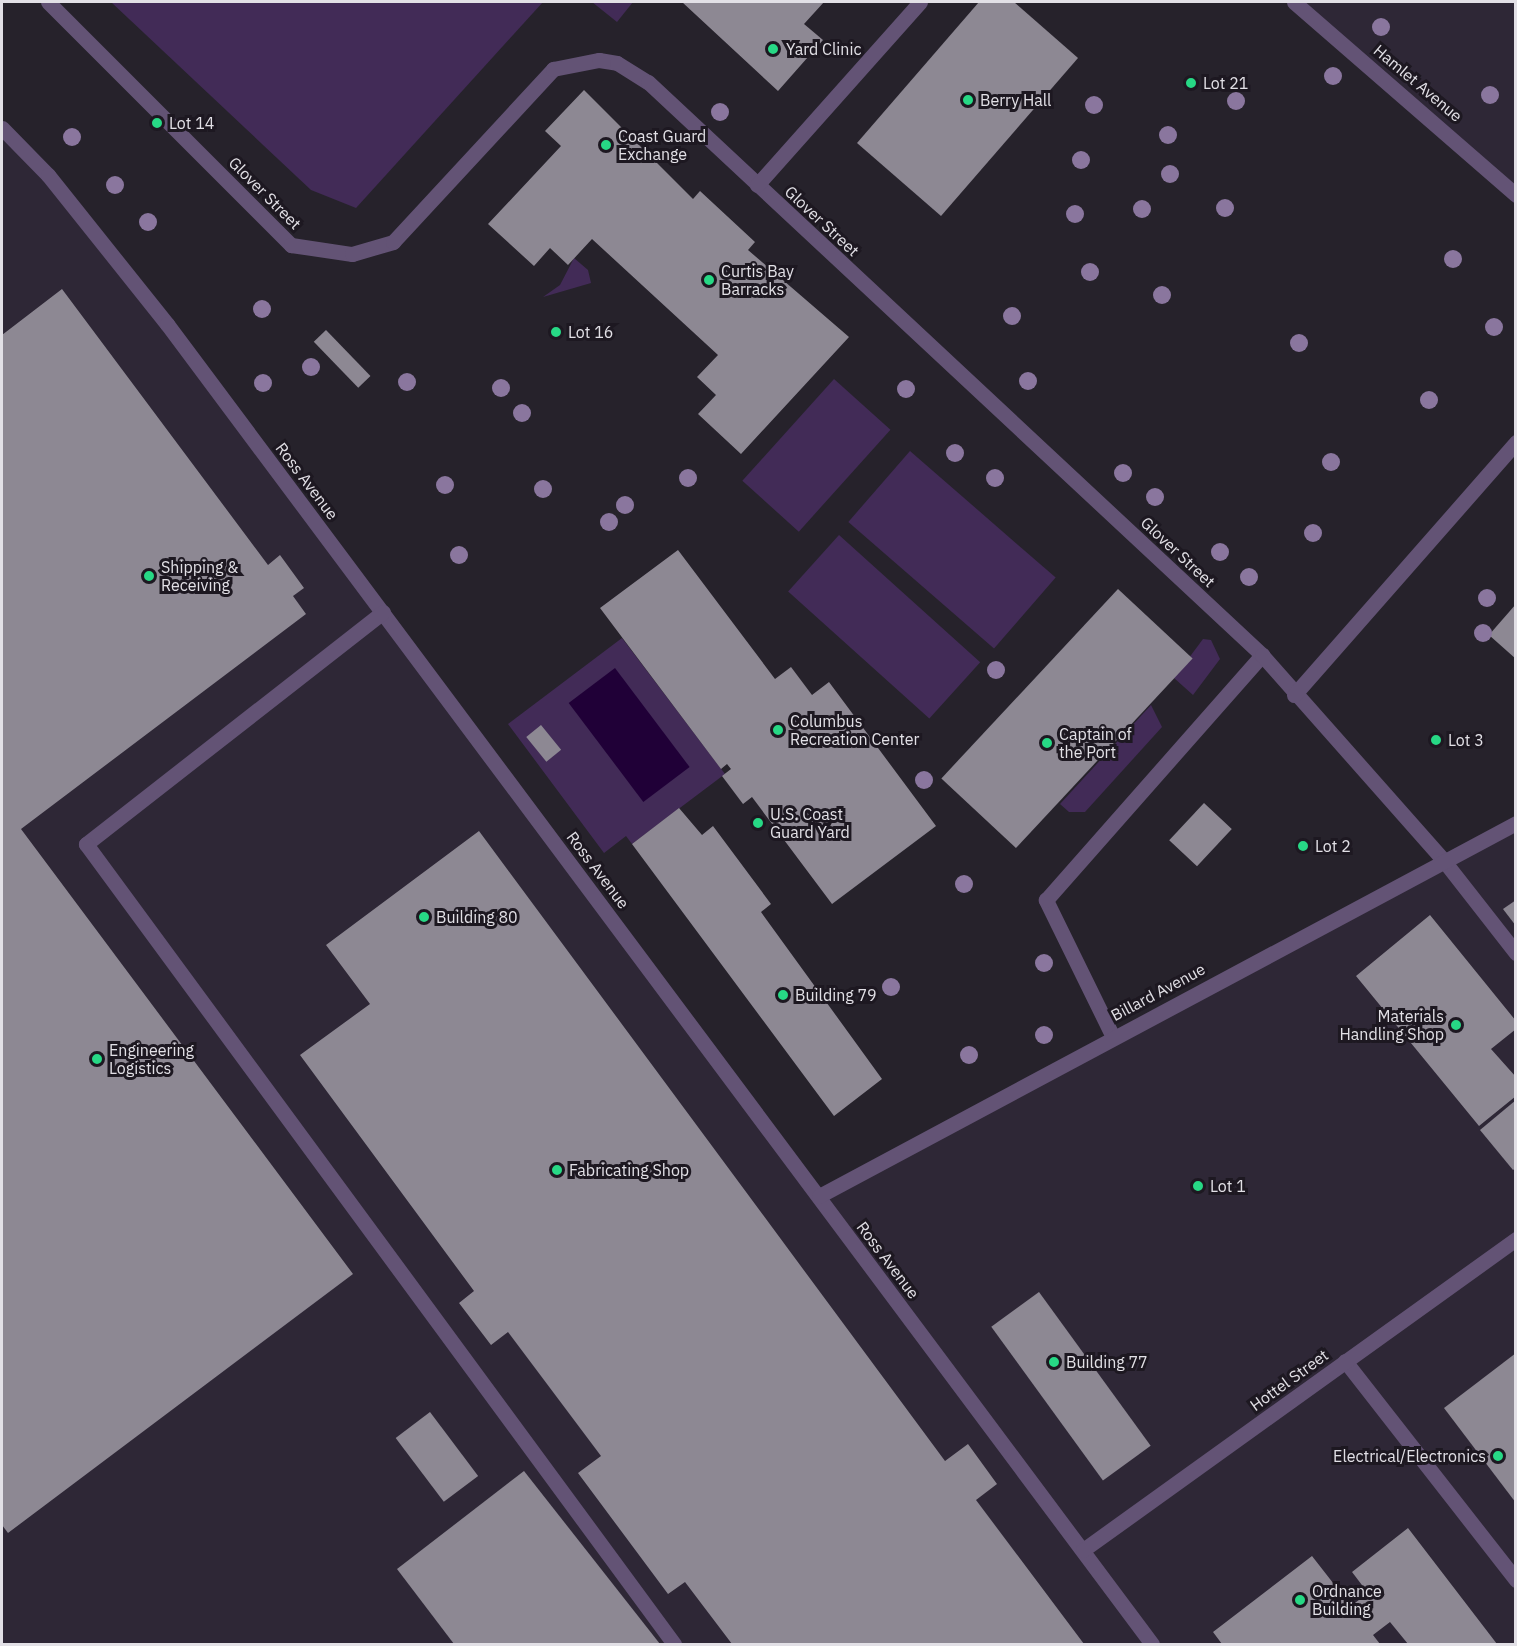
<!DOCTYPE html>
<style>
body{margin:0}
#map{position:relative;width:1517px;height:1646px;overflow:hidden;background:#26222b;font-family:"IBM Plex Sans",sans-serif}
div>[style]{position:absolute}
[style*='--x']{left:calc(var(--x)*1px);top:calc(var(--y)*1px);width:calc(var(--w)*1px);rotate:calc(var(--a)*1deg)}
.built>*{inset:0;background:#2e2736}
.green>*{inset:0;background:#422b57;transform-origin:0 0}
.water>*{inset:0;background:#200037;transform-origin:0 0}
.building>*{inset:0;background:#8d8893;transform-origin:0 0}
.service>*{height:15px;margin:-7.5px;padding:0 7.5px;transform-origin:7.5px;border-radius:7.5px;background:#635375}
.minor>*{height:15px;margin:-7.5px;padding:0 7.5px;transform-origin:7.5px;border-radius:7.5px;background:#635375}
.trees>*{width:18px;height:18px;margin:-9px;border-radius:50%;background:#8a769e}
.dots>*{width:16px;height:16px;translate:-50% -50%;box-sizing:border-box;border:3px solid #1d1821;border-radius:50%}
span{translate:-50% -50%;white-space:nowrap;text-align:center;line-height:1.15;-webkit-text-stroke:6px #1d1821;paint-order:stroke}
.poi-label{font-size:16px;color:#e2e0e6}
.left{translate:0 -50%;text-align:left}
.right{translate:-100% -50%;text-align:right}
.street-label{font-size:16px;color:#e2e0e6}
.frame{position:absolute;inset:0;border:3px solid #e2e0e6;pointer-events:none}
</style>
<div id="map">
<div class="built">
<div style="clip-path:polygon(1294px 2px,1515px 2px,1515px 196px)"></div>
<div style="clip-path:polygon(2px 128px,48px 175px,819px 1196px,1515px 823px,1515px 1644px,2px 1644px)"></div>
</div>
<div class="green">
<div style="clip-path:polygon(111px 2px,543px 2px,356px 208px,311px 190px)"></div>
<div style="clip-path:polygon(592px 2px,633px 2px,617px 22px)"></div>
<div style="clip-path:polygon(574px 258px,588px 270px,591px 283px,543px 297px,560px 285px)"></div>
<div style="left:834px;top:379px;width:76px;height:137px;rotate:42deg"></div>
<div style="left:910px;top:451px;width:193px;height:94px;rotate:41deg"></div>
<div style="left:839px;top:535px;width:190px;height:76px;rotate:42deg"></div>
<div style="clip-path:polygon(622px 638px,725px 774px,632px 844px,626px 836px,604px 853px,508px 724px)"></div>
<div style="clip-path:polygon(1203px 639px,1211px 640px,1220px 659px,1193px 695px,1174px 678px)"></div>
<div style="clip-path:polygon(1151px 705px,1162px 727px,1085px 812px,1069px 812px,1060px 804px)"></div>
</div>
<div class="water">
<div style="left:615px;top:668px;width:124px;height:58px;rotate:53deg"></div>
</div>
<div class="building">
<div style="clip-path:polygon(682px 2px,824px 2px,804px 24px,823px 40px,778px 91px)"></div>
<div style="clip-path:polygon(979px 2px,1014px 2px,1078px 58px,941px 216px,857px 143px)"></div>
<div style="clip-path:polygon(584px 90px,693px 199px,700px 191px,755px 242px,748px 250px,849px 337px,741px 454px,698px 414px,716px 395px,697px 377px,718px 355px,592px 239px,568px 265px,550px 248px,534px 266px,488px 224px,561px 146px,545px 131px)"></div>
<div style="clip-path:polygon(62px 289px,268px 565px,280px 555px,304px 588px,293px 596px,306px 614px,21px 829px,353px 1274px,8px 1533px,2px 1525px,2px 335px)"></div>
<div style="left:326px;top:330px;width:64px;height:17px;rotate:46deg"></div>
<div style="clip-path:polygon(678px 550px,775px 679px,791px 667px,812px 695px,829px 682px,936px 826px,832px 904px,752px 797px,743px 804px,722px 776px,731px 769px,727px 764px,721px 769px,600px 608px)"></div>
<div style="left:1118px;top:589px;width:102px;height:259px;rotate:43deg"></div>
<div style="clip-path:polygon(1516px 604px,1516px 659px,1489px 635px)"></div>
<div style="left:541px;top:725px;width:32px;height:19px;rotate:51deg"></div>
<div style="left:1204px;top:803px;width:38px;height:51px;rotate:43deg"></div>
<div style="clip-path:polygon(679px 808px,702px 835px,713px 826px,771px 904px,761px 912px,882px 1079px,834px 1116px,632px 844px)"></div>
<div style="clip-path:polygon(479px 831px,945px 1461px,968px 1444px,997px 1484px,976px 1500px,1084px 1644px,732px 1644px,685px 1582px,668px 1594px,578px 1473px,601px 1456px,508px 1332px,491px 1345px,459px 1303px,474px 1291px,300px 1055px,370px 1004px,326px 945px)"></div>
<div style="clip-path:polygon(1516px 900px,1516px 926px,1503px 909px)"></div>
<div style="clip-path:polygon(1430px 915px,1516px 1021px,1516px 1029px,1491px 1049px,1516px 1077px,1516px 1096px,1479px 1126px,1356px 976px)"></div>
<div style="clip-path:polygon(1516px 1100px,1516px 1168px,1513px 1170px,1480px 1130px)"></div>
<div style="left:1039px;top:1292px;width:190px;height:59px;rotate:54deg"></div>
<div style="clip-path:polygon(1516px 1353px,1516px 1503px,1444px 1408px)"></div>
<div style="left:430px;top:1412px;width:80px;height:43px;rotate:53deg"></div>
<div style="clip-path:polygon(524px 1471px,660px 1644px,454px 1644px,397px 1569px)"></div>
<div style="clip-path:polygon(1408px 1528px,1497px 1644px,1408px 1644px,1390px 1622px,1373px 1635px,1380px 1644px,1222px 1644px,1213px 1632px,1312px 1556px,1351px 1606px,1368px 1593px,1352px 1572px)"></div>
</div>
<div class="service">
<div style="--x:1294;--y:2;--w:294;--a:41"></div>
<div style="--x:1113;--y:1037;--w:153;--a:-116.1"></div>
<div style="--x:1046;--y:900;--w:327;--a:-48.6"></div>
</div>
<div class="minor">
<div style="--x:48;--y:2;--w:344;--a:45"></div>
<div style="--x:291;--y:245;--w:62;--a:8.4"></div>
<div style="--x:352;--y:254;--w:43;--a:-16.3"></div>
<div style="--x:393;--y:242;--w:236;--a:-47.2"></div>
<div style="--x:553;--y:69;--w:47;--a:-11.1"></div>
<div style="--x:599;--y:60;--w:18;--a:9"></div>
<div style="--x:617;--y:63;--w:36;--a:32"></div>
<div style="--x:648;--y:82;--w:840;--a:43.02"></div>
<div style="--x:1262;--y:655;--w:275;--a:48.5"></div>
<div style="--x:1444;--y:861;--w:117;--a:52"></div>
<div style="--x:2;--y:128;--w:66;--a:45.6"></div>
<div style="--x:48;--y:175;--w:191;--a:51.4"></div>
<div style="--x:167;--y:324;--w:1647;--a:53.27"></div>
<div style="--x:757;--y:185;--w:245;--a:-48.3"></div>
<div style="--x:383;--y:612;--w:377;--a:142"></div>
<div style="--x:86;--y:844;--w:993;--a:53.68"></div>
<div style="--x:1294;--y:695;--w:337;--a:-48.7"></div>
<div style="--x:819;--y:1196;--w:791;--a:-28.15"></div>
<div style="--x:1345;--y:1361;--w:278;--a:52"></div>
<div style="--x:1083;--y:1550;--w:533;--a:-35.69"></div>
</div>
<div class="trees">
<div style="left:1381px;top:27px"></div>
<div style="left:1333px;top:76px"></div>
<div style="left:1490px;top:95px"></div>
<div style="left:1236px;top:101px"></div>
<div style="left:1094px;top:105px"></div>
<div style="left:720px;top:112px"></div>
<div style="left:1168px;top:135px"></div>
<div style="left:72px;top:137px"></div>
<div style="left:1081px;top:160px"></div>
<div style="left:1170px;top:174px"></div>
<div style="left:115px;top:185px"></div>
<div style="left:1225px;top:208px"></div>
<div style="left:1142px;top:209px"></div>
<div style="left:1075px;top:214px"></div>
<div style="left:148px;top:222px"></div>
<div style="left:1453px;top:259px"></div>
<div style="left:1090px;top:272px"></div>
<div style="left:1162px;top:295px"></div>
<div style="left:262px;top:309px"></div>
<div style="left:1012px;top:316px"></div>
<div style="left:1494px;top:327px"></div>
<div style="left:1299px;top:343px"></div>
<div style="left:311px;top:367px"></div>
<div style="left:1028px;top:381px"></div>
<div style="left:407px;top:382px"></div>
<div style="left:263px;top:383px"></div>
<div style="left:501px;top:388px"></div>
<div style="left:906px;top:389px"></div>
<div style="left:1429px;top:400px"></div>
<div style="left:522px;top:413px"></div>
<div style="left:955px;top:453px"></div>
<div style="left:1331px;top:462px"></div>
<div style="left:1123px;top:473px"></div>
<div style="left:688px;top:478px"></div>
<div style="left:995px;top:478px"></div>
<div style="left:445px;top:485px"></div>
<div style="left:543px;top:489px"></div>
<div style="left:1155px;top:497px"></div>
<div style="left:625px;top:505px"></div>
<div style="left:609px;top:522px"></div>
<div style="left:1313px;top:533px"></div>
<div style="left:1220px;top:552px"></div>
<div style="left:459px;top:555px"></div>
<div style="left:1249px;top:577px"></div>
<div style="left:1487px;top:598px"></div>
<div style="left:1483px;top:633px"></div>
<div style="left:996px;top:670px"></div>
<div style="left:924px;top:780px"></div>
<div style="left:964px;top:884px"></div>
<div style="left:1044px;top:963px"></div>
<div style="left:891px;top:987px"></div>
<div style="left:1044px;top:1035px"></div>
<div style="left:969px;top:1055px"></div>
</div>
<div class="dots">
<div style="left:773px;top:49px;background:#27d885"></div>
<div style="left:1191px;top:83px;background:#27d885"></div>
<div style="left:968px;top:100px;background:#27d885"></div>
<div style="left:157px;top:123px;background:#27d885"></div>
<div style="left:606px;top:145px;background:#27d885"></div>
<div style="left:709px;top:280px;background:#27d885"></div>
<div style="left:556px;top:332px;background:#27d885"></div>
<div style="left:149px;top:576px;background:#27d885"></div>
<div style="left:778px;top:730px;background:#27d885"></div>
<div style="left:1436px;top:740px;background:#27d885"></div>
<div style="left:1047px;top:743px;background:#27d885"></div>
<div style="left:758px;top:823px;background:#27d885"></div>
<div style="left:1303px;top:846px;background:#27d885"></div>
<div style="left:424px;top:917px;background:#27d885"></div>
<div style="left:783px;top:995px;background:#27d885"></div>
<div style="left:1456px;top:1025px;background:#27d885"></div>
<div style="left:97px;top:1059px;background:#27d885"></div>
<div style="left:557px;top:1170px;background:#27d885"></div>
<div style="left:1198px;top:1186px;background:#27d885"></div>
<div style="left:1054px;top:1362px;background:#27d885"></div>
<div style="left:1498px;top:1456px;background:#27d885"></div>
<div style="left:1300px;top:1600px;background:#27d885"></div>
</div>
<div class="poi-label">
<span class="left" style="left:786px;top:49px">Yard Clinic</span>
<span class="left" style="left:1203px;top:83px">Lot 21</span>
<span class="left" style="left:980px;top:100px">Berry Hall</span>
<span class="left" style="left:169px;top:123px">Lot 14</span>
<span class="left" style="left:618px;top:145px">Coast Guard<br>Exchange</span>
<span class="left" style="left:721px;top:280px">Curtis Bay<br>Barracks</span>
<span class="left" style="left:568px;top:332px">Lot 16</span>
<span class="left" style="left:161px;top:576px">Shipping &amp;<br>Receiving</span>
<span class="left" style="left:790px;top:730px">Columbus<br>Recreation Center</span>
<span class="left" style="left:1059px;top:743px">Captain of<br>the Port</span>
<span class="left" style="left:1448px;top:740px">Lot 3</span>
<span class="left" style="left:770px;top:823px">U.S. Coast<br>Guard Yard</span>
<span class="left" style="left:1315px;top:846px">Lot 2</span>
<span class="left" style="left:436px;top:917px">Building 80</span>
<span class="left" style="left:795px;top:995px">Building 79</span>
<span class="right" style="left:1444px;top:1025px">Materials<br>Handling Shop</span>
<span class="left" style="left:109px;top:1059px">Engineering<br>Logistics</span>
<span class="left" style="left:569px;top:1170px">Fabricating Shop</span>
<span class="left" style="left:1210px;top:1186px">Lot 1</span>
<span class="left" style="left:1066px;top:1362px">Building 77</span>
<span class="right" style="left:1486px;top:1456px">Electrical/Electronics</span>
<span class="left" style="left:1312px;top:1600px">Ordnance<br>Building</span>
</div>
<div class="street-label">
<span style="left:1418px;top:83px;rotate:40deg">Hamlet Avenue</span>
<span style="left:265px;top:193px;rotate:45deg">Glover Street</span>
<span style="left:822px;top:221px;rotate:43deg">Glover Street</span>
<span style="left:307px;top:481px;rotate:53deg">Ross Avenue</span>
<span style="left:1178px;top:552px;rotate:43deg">Glover Street</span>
<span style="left:598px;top:870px;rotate:53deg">Ross Avenue</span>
<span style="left:1158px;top:992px;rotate:-28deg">Billard Avenue</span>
<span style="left:888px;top:1260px;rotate:53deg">Ross Avenue</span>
<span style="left:1289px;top:1380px;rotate:-36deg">Hottel Street</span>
</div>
<div class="frame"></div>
</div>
